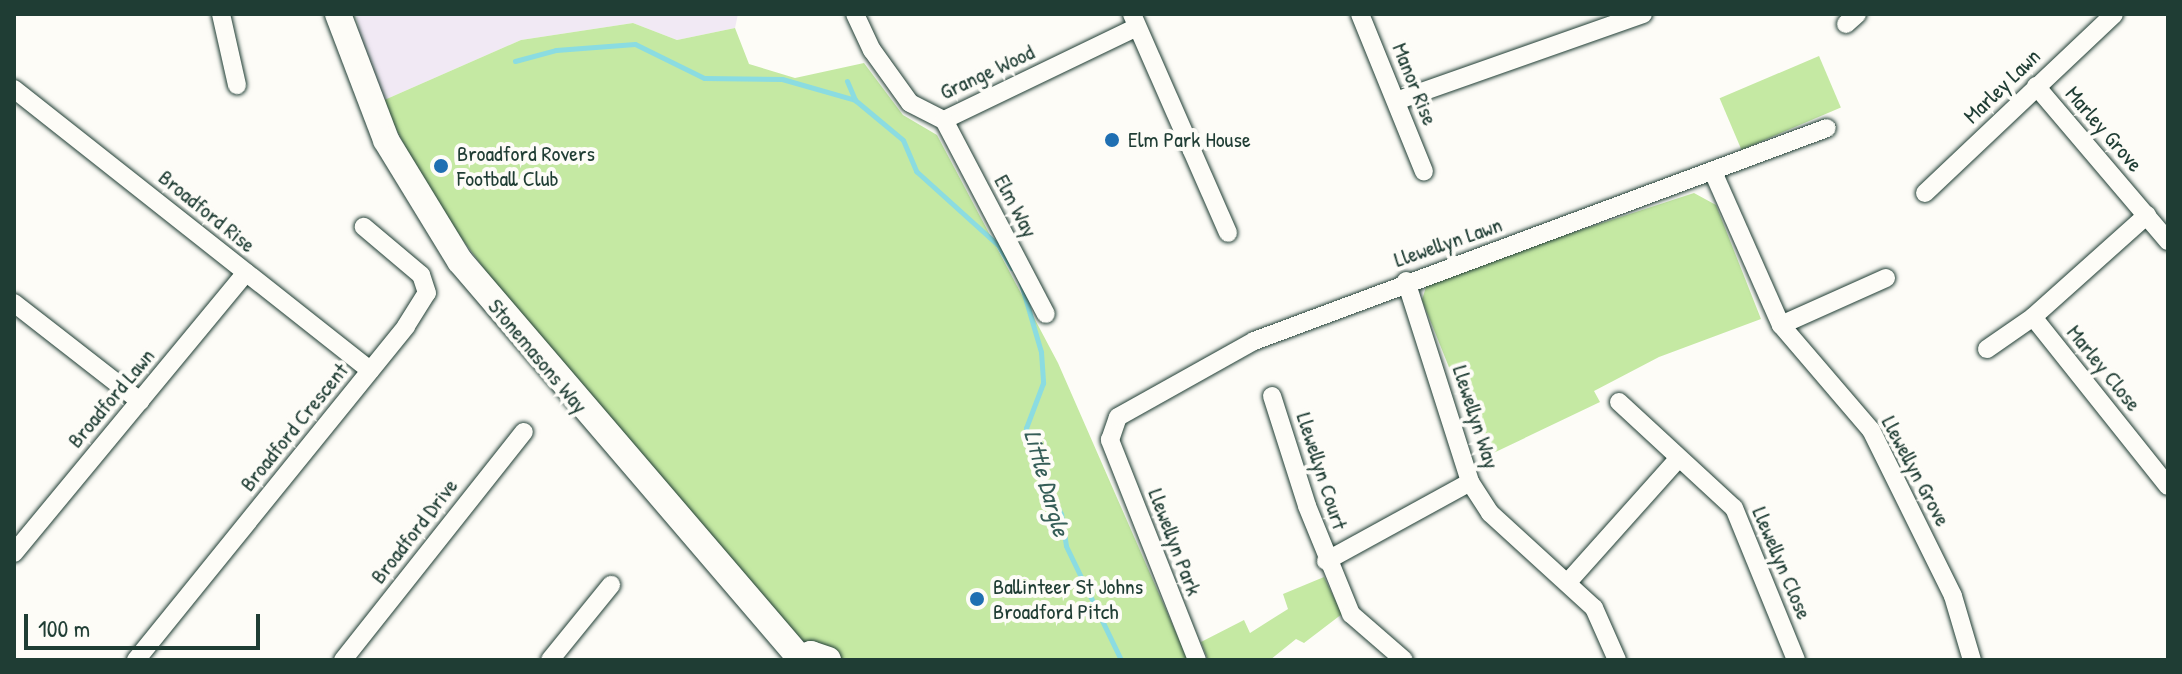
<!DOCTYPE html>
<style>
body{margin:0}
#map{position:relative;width:2182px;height:674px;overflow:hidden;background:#fdfcf7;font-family:"Patrick Hand",sans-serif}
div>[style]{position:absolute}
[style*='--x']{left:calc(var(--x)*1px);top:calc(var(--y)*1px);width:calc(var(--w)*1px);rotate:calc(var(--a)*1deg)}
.built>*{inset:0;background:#f1e9f4}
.green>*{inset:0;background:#c5e9a3;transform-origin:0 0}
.stream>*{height:5px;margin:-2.5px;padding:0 2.5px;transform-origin:2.5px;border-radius:2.5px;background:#8bdce1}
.roads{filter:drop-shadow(0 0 2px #1f3d34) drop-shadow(0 0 2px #1f3d34)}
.street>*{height:18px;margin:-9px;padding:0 9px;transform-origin:9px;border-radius:9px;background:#fdfcf7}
.secondary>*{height:26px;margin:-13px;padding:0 13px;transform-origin:13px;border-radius:13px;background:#fdfcf7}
.dots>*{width:22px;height:22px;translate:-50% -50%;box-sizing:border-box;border:4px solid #fdfcf7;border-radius:50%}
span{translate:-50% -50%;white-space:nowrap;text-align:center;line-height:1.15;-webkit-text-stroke:8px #fdfcf7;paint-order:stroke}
.street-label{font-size:22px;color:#1f3d34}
.poi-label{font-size:22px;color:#1f3d34}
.left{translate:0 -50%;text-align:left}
.water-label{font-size:24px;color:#355d57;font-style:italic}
.frame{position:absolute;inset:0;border:16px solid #1f3d34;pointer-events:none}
.scale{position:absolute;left:24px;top:614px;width:236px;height:36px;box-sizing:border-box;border:4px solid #1f3d34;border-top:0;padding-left:10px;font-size:24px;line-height:28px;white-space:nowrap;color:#1f3d34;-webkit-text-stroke:6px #fdfcf7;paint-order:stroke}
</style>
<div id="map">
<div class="built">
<div style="clip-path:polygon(356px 14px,738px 14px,735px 28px,677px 40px,633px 23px,521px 40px,382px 101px,363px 53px)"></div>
</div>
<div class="green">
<div style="clip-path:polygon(633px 23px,677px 40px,735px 28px,749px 64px,795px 78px,864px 63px,903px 115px,937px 135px,1058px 363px,1188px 660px,841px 660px,833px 650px,804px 642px,775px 616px,516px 312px,429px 194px,382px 101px,521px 40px)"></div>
<div style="left:1819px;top:56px;width:56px;height:108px;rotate:67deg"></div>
<div style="clip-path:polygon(1694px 193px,1716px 205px,1761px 319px,1659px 357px,1594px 391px,1600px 402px,1485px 457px,1422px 300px,1428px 280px)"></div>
<div style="clip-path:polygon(1324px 577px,1342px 614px,1304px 643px,1296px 639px,1270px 660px,1208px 660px,1201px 642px,1244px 620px,1250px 633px,1288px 609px,1283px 594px)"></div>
</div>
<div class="stream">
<div style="--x:515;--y:61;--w:42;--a:-15"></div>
<div style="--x:556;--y:50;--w:79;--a:-4.3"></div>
<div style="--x:635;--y:44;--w:77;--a:26.2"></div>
<div style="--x:704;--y:78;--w:78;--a:0.7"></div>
<div style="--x:782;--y:79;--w:76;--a:16"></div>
<div style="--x:847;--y:81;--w:21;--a:67"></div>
<div style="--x:855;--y:100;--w:62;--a:39.8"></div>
<div style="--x:903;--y:140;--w:34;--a:67"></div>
<div style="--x:916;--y:171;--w:110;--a:42.1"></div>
<div style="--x:998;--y:245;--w:27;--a:59"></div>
<div style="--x:1020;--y:280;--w:75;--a:73.7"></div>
<div style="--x:1041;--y:352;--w:31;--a:86"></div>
<div style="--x:1043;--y:383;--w:48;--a:110.7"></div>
<div style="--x:1026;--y:428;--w:40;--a:74"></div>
<div style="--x:1037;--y:466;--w:54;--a:63.4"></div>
<div style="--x:1061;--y:514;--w:32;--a:81"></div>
<div style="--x:1066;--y:546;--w:127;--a:64.2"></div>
</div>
<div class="roads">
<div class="street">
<div style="--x:221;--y:14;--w:73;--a:77.3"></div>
<div style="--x:855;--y:14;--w:40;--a:65"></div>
<div style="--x:872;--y:50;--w:65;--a:54.4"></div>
<div style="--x:910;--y:103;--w:38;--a:27"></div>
<div style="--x:944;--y:120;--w:214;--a:-25.7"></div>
<div style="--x:1132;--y:14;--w:239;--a:66.3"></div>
<div style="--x:1360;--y:14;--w:170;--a:67.9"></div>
<div style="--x:1846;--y:24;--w:15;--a:-42"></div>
<div style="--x:2036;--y:86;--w:204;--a:49.6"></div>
<div style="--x:14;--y:89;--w:454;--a:38.3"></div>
<div style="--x:1396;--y:101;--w:262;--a:-19.4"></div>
<div style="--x:944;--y:120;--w:219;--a:62.3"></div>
<div style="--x:1714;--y:174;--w:165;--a:66.1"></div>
<div style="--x:1781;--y:325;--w:138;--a:49.4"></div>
<div style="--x:1871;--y:430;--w:185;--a:63.7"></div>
<div style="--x:1953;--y:596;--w:67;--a:73.5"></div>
<div style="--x:1925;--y:193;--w:260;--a:-43.4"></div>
<div style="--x:1406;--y:281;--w:211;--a:72.3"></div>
<div style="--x:1470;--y:482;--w:37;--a:57"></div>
<div style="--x:1490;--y:513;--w:141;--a:42.4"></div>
<div style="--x:1594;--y:608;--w:57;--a:66.1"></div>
<div style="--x:14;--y:303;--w:160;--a:37.9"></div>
<div style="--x:2033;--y:317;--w:216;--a:51.4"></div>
<div style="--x:1781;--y:325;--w:115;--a:-24.1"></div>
<div style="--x:1987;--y:349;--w:56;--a:-34.8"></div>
<div style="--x:2033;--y:317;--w:153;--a:-41.8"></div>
<div style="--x:1272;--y:396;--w:115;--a:72.3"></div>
<div style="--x:1307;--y:506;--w:117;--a:67.8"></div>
<div style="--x:1351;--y:614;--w:70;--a:41"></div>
<div style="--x:1619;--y:402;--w:156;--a:42.7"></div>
<div style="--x:1734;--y:508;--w:164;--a:67.8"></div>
<div style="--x:14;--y:553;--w:364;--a:-50.4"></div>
<div style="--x:1326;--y:561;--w:164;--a:-28.7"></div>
<div style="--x:1568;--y:582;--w:164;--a:-48.2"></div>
<div style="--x:136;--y:660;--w:429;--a:-51"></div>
<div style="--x:406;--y:326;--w:39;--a:-58"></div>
<div style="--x:427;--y:293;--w:19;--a:-108"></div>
<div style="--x:421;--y:275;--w:75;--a:-139.9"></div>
<div style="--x:343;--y:660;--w:291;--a:-51.6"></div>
<div style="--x:550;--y:660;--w:97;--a:-50.9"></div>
<div style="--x:1197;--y:660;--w:237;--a:-111.6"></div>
<div style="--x:1110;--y:440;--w:24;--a:-71"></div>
<div style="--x:1118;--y:417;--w:156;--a:-29.2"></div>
<div style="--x:1254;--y:341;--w:611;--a:-20.39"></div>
</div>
<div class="secondary">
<div style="--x:338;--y:14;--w:135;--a:69.1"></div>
<div style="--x:386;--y:140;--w:142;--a:58.6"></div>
<div style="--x:460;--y:261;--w:523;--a:49.42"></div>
<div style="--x:798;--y:660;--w:14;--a:-25"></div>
<div style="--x:811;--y:654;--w:18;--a:19"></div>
</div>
</div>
<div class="dots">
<div style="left:1112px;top:140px;background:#1f6fb2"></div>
<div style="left:441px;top:166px;background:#1f6fb2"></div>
<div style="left:977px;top:599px;background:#1f6fb2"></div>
</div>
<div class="street-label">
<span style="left:987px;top:72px;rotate:-25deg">Grange Wood</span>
<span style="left:1415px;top:84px;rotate:68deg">Manor Rise</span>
<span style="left:2002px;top:86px;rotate:-44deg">Marley Lawn</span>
<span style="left:2104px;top:129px;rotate:49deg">Marley Grove</span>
<span style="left:1016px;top:206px;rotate:62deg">Elm Way</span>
<span style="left:207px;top:211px;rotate:39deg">Broadford Rise</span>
<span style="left:1448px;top:242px;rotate:-19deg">Llewellyn Lawn</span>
<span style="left:538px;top:356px;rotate:50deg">Stonemasons Way</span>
<span style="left:2104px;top:368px;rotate:51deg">Marley Close</span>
<span style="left:111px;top:398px;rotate:-50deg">Broadford Lawn</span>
<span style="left:1476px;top:417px;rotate:72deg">Llewellyn Way</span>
<span style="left:294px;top:427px;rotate:-51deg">Broadford Crescent</span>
<span style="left:1322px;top:471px;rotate:72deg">Llewellyn Court</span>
<span style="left:1916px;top:471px;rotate:62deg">Llewellyn Grove</span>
<span style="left:414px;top:531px;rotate:-52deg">Broadford Drive</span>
<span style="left:1175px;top:542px;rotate:69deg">Llewellyn Park</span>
<span style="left:1782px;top:563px;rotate:67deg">Llewellyn Close</span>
</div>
<div class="poi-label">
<span class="left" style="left:1128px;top:140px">Elm Park House</span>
<span class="left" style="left:457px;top:166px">Broadford Rovers<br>Football Club</span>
<span class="left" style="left:993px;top:599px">Ballinteer St Johns<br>Broadford Pitch</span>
</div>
<div class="water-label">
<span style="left:1047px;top:483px;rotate:74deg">Little Dargle</span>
</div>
<div class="frame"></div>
<div class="scale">100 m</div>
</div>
